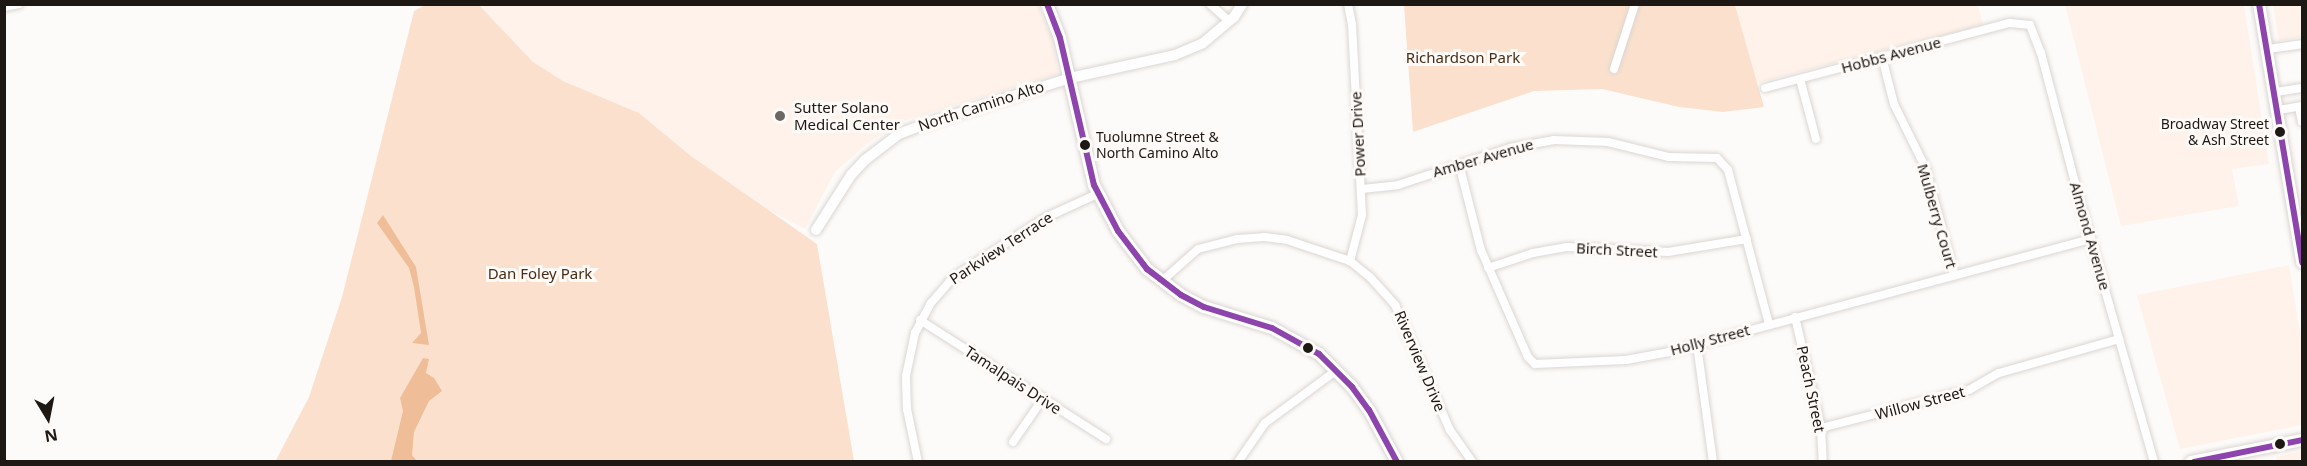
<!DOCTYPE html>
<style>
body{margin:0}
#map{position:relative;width:2307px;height:466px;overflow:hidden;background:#fdfbf9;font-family:"Noto Sans",sans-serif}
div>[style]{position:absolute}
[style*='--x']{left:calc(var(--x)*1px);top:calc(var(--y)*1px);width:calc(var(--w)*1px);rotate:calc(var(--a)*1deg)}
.built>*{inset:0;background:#fef2ea}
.green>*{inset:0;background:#fbe1cd}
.water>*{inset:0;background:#efbe98}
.roads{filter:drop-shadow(0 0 2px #dad6d3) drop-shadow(0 0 2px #dad6d3)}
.minor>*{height:8px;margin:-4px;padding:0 4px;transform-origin:4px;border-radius:4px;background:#fffefe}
.tertiary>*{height:10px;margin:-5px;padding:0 5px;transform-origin:5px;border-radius:5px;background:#fffefe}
.secondary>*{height:12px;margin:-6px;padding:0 6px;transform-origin:6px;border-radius:6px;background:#fffefe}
.bus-1>*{height:6px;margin:-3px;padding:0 3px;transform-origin:3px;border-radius:3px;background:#8e44ad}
.dots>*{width:16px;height:16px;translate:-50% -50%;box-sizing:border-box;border:3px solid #fefaf8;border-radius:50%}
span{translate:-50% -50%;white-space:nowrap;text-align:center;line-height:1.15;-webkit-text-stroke:6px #fefaf8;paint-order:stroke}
.bus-label{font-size:14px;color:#1e1814}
.right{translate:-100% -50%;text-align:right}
.left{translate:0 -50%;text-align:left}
.street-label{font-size:15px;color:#1e1814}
.park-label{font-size:15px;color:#492c15}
.poi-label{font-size:15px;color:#1e1814}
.frame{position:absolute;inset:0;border:6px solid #1e1814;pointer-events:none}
.north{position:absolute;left:18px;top:388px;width:60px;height:60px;-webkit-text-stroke:4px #fefaf8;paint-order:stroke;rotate:170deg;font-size:16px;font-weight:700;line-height:24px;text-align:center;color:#1e1814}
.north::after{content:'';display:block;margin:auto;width:21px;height:27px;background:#1e1814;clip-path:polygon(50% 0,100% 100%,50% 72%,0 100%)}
</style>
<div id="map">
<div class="built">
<div style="clip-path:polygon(479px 5px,1038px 5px,1052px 37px,1058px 74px,906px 120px,868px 143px,835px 172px,805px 229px,759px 205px,691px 156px,639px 113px,563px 81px,533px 62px)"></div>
<div style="clip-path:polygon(1735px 5px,1978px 5px,1983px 25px,1757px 83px)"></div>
<div style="clip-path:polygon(2065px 5px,2244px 5px,2269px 164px,2232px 169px,2239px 206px,2121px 226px)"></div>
<div style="clip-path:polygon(2273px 5px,2302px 5px,2302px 37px,2279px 41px)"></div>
<div style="clip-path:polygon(2289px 265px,2302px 345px,2302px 425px,2180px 449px,2137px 295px)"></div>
<div style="clip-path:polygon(2302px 451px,2302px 461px,2277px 461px,2276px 457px)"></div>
</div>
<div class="green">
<div style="clip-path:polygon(425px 5px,479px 5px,533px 62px,563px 81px,639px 113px,691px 156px,817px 244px,854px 461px,275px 462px,309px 397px,342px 297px,414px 11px)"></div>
<div style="clip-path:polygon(1404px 5px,1735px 5px,1764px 107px,1723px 112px,1679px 107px,1602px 89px,1534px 91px,1413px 132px)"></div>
</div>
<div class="water">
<div style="clip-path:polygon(383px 215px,416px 267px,429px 345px,412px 343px,421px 333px,414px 287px,409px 268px,377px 223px)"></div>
<div style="clip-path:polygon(423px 358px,429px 359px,426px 373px,434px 378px,442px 391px,429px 401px,414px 432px,412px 455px,417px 461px,391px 461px,403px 411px,400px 398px)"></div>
</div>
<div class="roads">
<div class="minor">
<div style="--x:1210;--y:4;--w:25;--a:42"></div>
<div style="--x:1348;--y:4;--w:20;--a:79"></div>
<div style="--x:1352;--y:24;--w:191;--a:87"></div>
<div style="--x:1362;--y:215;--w:48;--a:104.6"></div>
<div style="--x:4;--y:7;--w:15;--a:-11"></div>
<div style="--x:2268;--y:49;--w:34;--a:-8"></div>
<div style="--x:1882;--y:57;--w:49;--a:75.7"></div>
<div style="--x:1894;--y:104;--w:72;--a:63.8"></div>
<div style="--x:1926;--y:169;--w:110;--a:75.2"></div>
<div style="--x:1614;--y:69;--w:68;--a:-72.1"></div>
<div style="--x:1800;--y:79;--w:62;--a:75.1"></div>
<div style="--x:1765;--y:88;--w:253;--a:-14.9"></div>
<div style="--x:2010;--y:23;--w:20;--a:6"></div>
<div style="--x:2030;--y:25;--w:30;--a:69"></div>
<div style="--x:2041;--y:53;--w:161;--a:75.3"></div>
<div style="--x:2082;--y:209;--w:263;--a:74.1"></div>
<div style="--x:2276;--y:92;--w:26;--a:-9"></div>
<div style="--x:2299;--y:107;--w:15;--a:79"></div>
<div style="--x:2279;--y:110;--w:23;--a:-10"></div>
<div style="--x:1459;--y:164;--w:89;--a:75.7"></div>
<div style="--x:1481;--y:250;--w:117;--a:66.3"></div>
<div style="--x:1528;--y:357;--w:10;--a:45"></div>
<div style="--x:1535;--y:364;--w:91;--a:-2.5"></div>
<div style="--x:1626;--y:360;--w:44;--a:-10.5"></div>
<div style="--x:1669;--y:352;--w:437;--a:-15"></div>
<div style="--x:1362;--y:189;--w:36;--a:-6"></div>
<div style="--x:1398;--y:185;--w:118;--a:-18.3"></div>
<div style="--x:1510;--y:148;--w:45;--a:-10.3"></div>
<div style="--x:1554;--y:140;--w:54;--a:2.1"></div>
<div style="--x:1608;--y:142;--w:63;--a:13.8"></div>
<div style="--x:1669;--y:157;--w:48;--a:1.2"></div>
<div style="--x:1717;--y:158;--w:16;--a:47"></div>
<div style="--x:1728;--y:170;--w:159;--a:75.1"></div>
<div style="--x:1488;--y:268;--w:47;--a:-18.4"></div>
<div style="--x:1533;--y:253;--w:35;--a:-10"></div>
<div style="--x:1567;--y:247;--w:101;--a:2.8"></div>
<div style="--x:1668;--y:252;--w:80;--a:-9.3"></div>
<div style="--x:1162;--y:281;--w:48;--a:-41.6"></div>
<div style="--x:1198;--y:249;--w:40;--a:-14.4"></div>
<div style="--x:1237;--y:239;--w:27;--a:-4"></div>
<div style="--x:1264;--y:237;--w:23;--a:7"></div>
<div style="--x:1287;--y:240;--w:66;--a:18.4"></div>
<div style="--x:1350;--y:261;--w:26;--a:39"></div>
<div style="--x:1370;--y:277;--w:38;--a:48"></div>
<div style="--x:1395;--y:305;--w:137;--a:66.3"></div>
<div style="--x:1450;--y:430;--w:39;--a:55"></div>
<div style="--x:1795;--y:317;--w:114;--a:76.8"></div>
<div style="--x:1821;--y:428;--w:34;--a:87"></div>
<div style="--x:920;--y:320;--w:221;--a:32.6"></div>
<div style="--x:1697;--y:345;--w:118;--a:82.2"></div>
<div style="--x:1821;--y:428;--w:153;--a:-14.4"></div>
<div style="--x:1969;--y:390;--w:34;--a:-30"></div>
<div style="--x:1999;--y:373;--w:125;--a:-15.8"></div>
<div style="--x:1013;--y:442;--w:51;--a:-55.4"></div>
<div style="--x:918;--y:462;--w:54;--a:-101.7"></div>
<div style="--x:907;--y:409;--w:33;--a:-92"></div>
<div style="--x:906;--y:376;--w:44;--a:-78.2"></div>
<div style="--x:915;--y:333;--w:34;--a:-62"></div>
<div style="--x:931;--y:303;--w:29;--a:-49"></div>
<div style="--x:950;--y:281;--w:16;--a:-38"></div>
<div style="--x:963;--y:271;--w:100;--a:-32.7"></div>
<div style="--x:1047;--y:217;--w:55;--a:-24.7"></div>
<div style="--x:1238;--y:462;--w:47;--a:-55.3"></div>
<div style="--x:1265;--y:423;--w:89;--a:-36.4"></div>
</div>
<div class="tertiary">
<div style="--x:816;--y:230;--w:65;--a:-57.5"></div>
<div style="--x:851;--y:175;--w:21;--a:-47"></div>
<div style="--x:865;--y:160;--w:43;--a:-37.4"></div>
<div style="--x:899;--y:134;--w:31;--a:-21"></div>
<div style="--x:928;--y:123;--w:149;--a:-17.6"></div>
<div style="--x:1070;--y:78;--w:107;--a:-12.4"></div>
<div style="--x:1175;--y:55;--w:30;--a:-23"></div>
<div style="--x:1203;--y:43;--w:40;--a:-40"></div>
<div style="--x:1234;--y:17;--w:15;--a:-58"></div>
</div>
<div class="secondary">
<div style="--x:1047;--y:4;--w:36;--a:69"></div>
<div style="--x:1060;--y:38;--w:151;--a:77"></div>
<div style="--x:1094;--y:185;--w:52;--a:62.4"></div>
<div style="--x:1118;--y:231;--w:48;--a:52.7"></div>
<div style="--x:1147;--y:269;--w:43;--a:37.4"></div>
<div style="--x:1181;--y:295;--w:26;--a:28"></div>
<div style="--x:1204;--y:307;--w:71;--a:17.2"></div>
<div style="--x:1272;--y:328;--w:54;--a:29"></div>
<div style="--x:1319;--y:354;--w:47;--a:45"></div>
<div style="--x:1352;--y:387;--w:29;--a:54"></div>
<div style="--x:1369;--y:410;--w:59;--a:61.7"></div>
<div style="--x:2259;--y:4;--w:262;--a:80.5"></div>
<div style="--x:2191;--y:462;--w:113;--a:-11.2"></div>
</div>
</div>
<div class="bus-1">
<div style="--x:1047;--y:4;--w:36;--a:69"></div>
<div style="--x:1060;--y:38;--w:151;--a:77"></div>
<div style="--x:1094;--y:185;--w:52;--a:62.4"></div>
<div style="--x:1118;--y:231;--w:48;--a:52.7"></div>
<div style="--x:1147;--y:269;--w:43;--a:37.4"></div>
<div style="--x:1181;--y:295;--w:26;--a:28"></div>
<div style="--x:1204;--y:307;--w:71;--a:17.2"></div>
<div style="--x:1272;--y:328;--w:54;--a:29"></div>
<div style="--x:1319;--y:354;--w:47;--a:45"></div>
<div style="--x:1352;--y:387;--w:29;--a:54"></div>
<div style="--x:1369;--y:410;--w:59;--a:61.7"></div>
<div style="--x:2259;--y:4;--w:262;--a:80.5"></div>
<div style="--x:2194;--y:462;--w:110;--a:-11.5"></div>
</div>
<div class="dots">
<div style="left:780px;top:116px;background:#6c6764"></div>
<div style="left:2280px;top:132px;background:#1e1814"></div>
<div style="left:1085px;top:145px;background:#1e1814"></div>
<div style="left:1308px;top:348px;background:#1e1814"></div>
<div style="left:2280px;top:444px;background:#1e1814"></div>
</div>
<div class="bus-label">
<span class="right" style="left:2269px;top:132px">Broadway Street<br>&amp; Ash Street</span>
<span class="left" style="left:1096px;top:145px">Tuolumne Street &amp;<br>North Camino Alto</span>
</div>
<div class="street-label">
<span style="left:1891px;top:55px;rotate:-15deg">Hobbs Avenue</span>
<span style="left:981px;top:106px;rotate:-18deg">North Camino Alto</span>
<span style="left:1358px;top:134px;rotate:-93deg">Power Drive</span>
<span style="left:1483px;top:158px;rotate:-16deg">Amber Avenue</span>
<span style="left:1937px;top:216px;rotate:74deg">Mulberry Court</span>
<span style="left:2090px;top:236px;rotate:74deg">Almond Avenue</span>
<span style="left:1001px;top:248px;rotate:-33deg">Parkview Terrace</span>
<span style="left:1617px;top:250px;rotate:3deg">Birch Street</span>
<span style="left:1710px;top:340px;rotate:-15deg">Holly Street</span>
<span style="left:1420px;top:361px;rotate:67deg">Riverview Drive</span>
<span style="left:1013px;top:380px;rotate:33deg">Tamalpais Drive</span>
<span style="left:1811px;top:389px;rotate:78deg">Peach Street</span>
<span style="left:1920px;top:403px;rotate:-15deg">Willow Street</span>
</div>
<div class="park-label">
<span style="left:1463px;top:58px">Richardson Park</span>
<span style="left:540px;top:274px">Dan Foley Park</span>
</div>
<div class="poi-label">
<span class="left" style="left:794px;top:116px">Sutter Solano<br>Medical Center</span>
</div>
<div class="frame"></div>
<div class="north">N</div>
</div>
